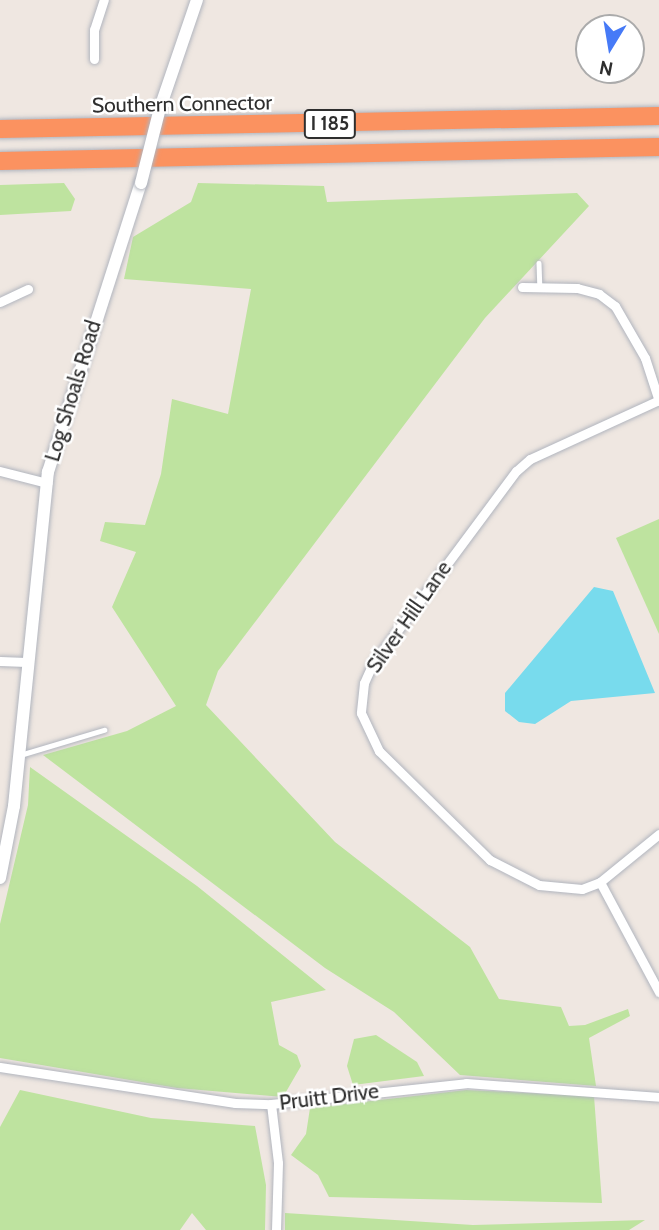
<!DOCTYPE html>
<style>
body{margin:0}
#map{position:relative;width:659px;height:1230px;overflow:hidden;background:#efe7e1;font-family:Cabin,sans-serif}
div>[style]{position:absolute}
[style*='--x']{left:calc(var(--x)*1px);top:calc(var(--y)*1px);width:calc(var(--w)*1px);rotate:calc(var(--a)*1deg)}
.green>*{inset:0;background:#bee39f}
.water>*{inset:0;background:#78dbed}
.roads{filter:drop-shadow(0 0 2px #b1b5be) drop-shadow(0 0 2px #b1b5be)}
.lane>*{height:4.5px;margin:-2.25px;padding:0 2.25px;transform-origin:2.25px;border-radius:2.25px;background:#fff}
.street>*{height:9px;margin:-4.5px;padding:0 4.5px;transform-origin:4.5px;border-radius:4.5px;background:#fff}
.secondary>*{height:12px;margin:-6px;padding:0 6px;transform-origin:6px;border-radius:6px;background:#fff}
.highway>*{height:18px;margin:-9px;padding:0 9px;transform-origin:9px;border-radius:9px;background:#fb9260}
.bridges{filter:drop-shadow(0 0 2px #b1b5be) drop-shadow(0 0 2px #b1b5be)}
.secondary-bridge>*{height:12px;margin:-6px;padding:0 6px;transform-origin:6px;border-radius:6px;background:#fff}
span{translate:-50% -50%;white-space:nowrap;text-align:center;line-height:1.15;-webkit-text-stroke:5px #fff;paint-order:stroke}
.shield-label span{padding:2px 5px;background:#fff;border:2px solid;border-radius:5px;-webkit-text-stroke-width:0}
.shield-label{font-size:19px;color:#2e2e2e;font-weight:700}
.street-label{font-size:21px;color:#2e2e2e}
.north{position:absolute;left:575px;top:14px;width:70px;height:70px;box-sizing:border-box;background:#fff;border:2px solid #ababab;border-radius:50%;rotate:191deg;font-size:19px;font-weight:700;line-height:28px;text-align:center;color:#2e2e2e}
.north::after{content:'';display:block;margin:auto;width:24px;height:32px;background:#467af7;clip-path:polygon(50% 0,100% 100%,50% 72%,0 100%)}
</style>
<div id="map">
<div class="green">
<div style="clip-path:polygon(64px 183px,75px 199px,71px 211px,0 215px,0 185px)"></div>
<div style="clip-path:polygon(198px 183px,324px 186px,327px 202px,577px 193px,589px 206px,485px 318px,218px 671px,206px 705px,335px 842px,470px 947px,499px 999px,561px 1007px,569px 1026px,585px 1025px,628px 1009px,630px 1016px,589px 1038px,596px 1086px,460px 1075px,394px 1012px,325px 968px,43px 755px,127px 731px,176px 706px,112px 607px,136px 552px,100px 541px,105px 522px,145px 525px,161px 474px,172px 399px,228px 414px,251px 289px,124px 279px,133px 237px,191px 202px)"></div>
<div style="clip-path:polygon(659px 519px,659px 634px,616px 538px)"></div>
<div style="clip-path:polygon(30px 767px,197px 886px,326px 990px,271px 1002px,279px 1045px,297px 1055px,301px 1066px,283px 1097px,177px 1088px,0 1058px,0 924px,28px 805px)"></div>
<div style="clip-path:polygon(376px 1035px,417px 1062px,424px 1076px,353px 1085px,347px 1066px,354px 1039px)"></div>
<div style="clip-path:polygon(20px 1090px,151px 1118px,255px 1126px,266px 1185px,265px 1230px,206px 1230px,192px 1213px,180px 1230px,0 1230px,0 1127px)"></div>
<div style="clip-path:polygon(466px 1090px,594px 1096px,602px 1203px,329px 1197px,318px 1175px,291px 1155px,306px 1134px,310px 1108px)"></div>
<div style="clip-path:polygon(285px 1213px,473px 1225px,645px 1220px,629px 1230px,285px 1230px)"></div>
</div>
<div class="water">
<div style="clip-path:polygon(594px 587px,613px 591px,655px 693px,571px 701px,535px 724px,519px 722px,505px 711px,505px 693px)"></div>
</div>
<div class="roads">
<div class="lane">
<div style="--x:539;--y:263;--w:24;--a:88"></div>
<div style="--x:20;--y:755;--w:88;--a:-16.6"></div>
</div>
<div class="street">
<div style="--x:94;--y:59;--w:29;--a:-90"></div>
<div style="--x:94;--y:30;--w:32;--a:-72"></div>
<div style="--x:522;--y:287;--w:55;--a:1"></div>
<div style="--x:577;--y:288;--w:23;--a:15"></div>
<div style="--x:599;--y:294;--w:20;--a:37"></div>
<div style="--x:615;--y:306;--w:60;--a:60"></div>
<div style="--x:645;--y:358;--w:45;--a:72"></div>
<div style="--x:0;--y:302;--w:31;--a:-25"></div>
<div style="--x:659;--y:400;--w:142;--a:155.4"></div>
<div style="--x:530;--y:459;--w:18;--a:139"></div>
<div style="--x:516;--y:471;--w:242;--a:126.6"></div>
<div style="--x:372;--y:665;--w:20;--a:114"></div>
<div style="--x:364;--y:683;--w:30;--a:96"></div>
<div style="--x:361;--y:713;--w:42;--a:64.7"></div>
<div style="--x:379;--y:751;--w:156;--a:44.5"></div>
<div style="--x:490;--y:860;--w:55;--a:27"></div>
<div style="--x:539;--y:885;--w:43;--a:5.3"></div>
<div style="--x:582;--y:889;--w:19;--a:-21"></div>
<div style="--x:600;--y:882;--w:76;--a:-39.1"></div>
<div style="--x:0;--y:471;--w:49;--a:14.3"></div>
<div style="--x:0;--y:661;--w:26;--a:2"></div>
<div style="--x:600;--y:882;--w:125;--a:61.8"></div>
<div style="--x:0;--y:1067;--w:238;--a:8.7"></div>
<div style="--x:235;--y:1103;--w:36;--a:2"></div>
<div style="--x:271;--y:1104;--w:196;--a:-6.1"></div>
<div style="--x:466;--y:1083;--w:194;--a:4.1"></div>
<div style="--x:271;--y:1104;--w:59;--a:83.2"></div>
<div style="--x:278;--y:1163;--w:67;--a:91.7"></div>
</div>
<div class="secondary">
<div style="--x:160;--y:108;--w:114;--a:-71.1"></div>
<div style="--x:0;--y:878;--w:73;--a:-79"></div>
<div style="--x:14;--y:806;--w:336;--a:-84.2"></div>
<div style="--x:48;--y:472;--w:304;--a:-72.2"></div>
</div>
<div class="highway">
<div style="--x:0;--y:129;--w:659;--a:-1.13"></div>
<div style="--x:0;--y:161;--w:659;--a:-1.22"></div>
</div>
</div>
<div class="bridges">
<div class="secondary-bridge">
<div style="--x:141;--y:183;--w:77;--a:-75.8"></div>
</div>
</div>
<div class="shield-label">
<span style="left:330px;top:124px">I 185</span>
</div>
<div class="street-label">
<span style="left:182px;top:104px;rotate:-1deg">Southern Connector</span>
<span style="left:73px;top:391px;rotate:-73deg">Log Shoals Road</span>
<span style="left:409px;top:617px;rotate:-55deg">Silver Hill Lane</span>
<span style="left:329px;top:1097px;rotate:-7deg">Pruitt Drive</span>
</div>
<div class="north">N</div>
</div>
